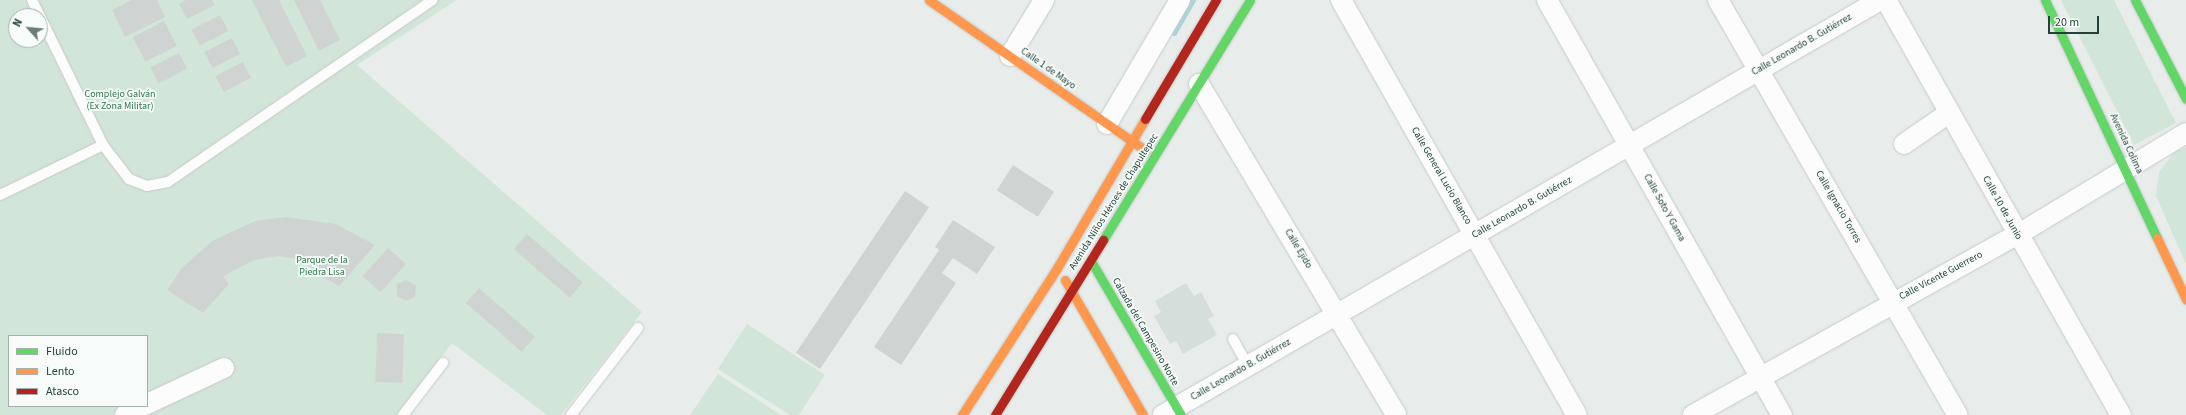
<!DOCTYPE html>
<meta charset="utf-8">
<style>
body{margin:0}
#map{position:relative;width:2186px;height:415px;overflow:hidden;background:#e8edeb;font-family:"Source Sans 3",sans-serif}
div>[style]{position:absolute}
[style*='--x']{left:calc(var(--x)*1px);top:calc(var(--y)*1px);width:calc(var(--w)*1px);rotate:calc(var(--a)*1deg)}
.built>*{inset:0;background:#d6dedb}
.green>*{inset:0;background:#d1e6d8}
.stream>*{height:5px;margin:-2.5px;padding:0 2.5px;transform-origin:2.5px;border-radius:2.5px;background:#a9d4db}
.building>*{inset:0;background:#cfd4d2;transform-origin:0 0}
.roads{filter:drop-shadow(0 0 1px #c5cac8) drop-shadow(0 0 1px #c5cac8)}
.lane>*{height:10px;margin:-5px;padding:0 5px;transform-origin:5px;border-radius:5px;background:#fcfcfc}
.street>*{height:20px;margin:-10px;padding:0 10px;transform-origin:10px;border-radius:10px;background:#fcfcfc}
.fast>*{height:9px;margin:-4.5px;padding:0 4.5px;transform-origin:4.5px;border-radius:4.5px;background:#63d668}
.slow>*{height:9px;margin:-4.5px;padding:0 4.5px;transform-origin:4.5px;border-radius:4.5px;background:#ff974d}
.jam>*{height:9px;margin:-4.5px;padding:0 4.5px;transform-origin:4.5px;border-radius:4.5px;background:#b3261e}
span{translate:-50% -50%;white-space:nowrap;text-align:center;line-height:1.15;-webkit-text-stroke:3.5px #f7fbf9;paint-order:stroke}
.street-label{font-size:10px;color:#24423a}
.park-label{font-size:10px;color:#2d7a4b}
.legend{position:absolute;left:8px;top:335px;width:140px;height:72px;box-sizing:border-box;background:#f7fbf9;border:1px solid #a3b1ad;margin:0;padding:5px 7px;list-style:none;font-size:12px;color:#24423a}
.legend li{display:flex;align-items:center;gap:8px;height:20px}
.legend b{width:20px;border:1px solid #a3b1ad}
.north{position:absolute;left:8px;top:8px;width:40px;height:40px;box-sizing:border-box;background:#f7fbf9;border:1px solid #a3b1ad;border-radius:50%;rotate:297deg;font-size:11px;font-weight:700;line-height:16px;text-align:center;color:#24423a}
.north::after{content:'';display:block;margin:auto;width:14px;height:18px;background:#697e78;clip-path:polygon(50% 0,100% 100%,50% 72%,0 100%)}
.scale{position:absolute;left:2048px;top:16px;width:51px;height:18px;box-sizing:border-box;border:2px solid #24423a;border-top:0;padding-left:5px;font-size:12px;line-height:14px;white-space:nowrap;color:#24423a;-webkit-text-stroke:3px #f7fbf9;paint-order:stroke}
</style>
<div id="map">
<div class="built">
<div style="clip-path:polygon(1186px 283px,1194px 296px,1201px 292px,1214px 316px,1208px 319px,1217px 335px,1183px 354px,1176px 341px,1170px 344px,1154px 316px,1161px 312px,1155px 301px)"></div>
</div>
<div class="green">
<div style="clip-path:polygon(evenodd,0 0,457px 0,357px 65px,642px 312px,561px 415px,547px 415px,452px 343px,397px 415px,0 415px,0 0,16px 16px,40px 16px,40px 40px,16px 40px,16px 16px,0 0,9px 336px,147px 336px,147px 406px,9px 406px,9px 336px)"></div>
<div style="clip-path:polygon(2061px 0,2114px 0,2176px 123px,2134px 145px)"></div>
<div style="clip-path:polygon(2186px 148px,2186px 264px,2156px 196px,2159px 172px,2175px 151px)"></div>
<div style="clip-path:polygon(747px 324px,825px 375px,799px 415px,790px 415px,718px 369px)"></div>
<div style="clip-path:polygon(718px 374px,781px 415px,690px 415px)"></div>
</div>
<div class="stream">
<div style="--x:1174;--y:33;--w:38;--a:-60"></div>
</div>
<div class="building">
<div style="clip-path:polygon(131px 0,157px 0,165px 17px,125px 37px,112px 10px)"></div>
<div style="clip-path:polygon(186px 0,212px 0,215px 5px,187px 19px,179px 4px)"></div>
<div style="clip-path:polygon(252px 0,279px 0,307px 56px,286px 67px)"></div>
<div style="clip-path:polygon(294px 0,320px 0,340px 40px,319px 51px)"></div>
<div style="left:220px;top:15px;width:18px;height:32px;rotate:63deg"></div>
<div style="left:164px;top:21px;width:28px;height:35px;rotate:63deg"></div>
<div style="left:232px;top:38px;width:18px;height:31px;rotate:63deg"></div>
<div style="left:179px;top:53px;width:18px;height:32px;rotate:63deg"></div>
<div style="left:243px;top:62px;width:18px;height:31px;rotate:63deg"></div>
<div style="left:1013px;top:165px;width:49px;height:30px;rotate:33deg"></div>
<div style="left:905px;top:191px;width:29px;height:195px;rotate:34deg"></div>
<div style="clip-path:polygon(286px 217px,336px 224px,375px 245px,339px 286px,311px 270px,312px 261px,278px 256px,254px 260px,223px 276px,229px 284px,203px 313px,167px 290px,182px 268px,212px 241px,255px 221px)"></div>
<div style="clip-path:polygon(953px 220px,995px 247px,977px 274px,953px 258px,942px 273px,956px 283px,901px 365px,874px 347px,939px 250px,935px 247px)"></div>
<div style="left:527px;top:234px;width:74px;height:20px;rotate:41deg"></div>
<div style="left:388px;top:248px;width:24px;height:38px;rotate:42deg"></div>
<div style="clip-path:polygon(406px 280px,416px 285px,415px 297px,406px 301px,397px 296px,397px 284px)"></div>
<div style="left:479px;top:288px;width:74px;height:20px;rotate:41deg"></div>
<div style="left:377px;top:333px;width:27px;height:49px;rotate:2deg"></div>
</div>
<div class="roads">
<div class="lane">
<div style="--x:103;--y:145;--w:43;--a:52.6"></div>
<div style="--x:129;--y:179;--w:19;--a:21"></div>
<div style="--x:147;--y:186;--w:21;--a:-11"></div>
<div style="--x:168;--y:182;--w:321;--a:-34.5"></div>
<div style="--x:0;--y:195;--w:114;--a:-25.9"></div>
<div style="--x:103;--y:145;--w:161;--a:-116.1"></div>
<div style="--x:1233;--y:339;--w:31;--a:61"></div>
<div style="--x:403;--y:415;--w:66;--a:-52.4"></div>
<div style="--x:571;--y:415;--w:110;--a:-52.4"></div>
</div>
<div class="street">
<div style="--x:1341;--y:0;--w:477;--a:60.4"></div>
<div style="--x:1547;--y:0;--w:477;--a:60.5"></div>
<div style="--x:1718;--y:0;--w:479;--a:60"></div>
<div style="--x:1886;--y:0;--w:477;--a:60.5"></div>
<div style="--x:1010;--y:56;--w:66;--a:-58.7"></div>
<div style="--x:1199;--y:84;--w:385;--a:59.2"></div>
<div style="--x:1107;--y:124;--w:144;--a:-59.5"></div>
<div style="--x:1904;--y:144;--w:55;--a:-34.6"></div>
<div style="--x:147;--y:404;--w:85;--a:-25.1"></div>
<div style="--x:125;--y:415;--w:20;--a:-27"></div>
<div style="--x:1163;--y:415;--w:828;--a:-30.06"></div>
<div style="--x:1693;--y:415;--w:371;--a:-29.1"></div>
<div style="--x:2017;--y:235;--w:197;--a:-31.1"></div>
</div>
<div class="fast">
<div style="--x:2045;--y:0;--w:263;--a:64.8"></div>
<div style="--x:2135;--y:0;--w:111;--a:62.7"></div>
<div style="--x:1103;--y:240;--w:281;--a:-58.5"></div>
<div style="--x:1091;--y:261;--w:178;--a:59.7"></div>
</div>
<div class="slow">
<div style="--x:929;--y:0;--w:263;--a:34.8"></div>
<div style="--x:2157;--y:238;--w:68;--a:64.6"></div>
<div style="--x:1065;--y:280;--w:156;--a:60"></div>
<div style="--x:962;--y:415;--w:175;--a:-57.1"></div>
<div style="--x:1057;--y:268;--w:173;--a:-59.4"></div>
</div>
<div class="jam">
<div style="--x:1145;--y:119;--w:139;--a:-59.2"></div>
<div style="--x:995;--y:415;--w:206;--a:-58.3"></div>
</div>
</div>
<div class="street-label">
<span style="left:1802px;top:45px;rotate:-30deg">Calle Leonardo B. Gutiérrez</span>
<span style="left:1048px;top:69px;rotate:35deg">Calle 1 de Mayo</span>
<span style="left:2126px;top:144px;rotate:65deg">Avenida Colima</span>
<span style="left:1441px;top:176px;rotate:60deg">Calle General Lucio Blanco</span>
<span style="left:1114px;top:202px;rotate:-58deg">Avenida Niños Héroes de Chapultepec</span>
<span style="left:1838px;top:207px;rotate:60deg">Calle Ignacio Torres</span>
<span style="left:1522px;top:208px;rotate:-30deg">Calle Leonardo B. Gutiérrez</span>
<span style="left:1664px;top:208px;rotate:61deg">Calle Soto Y Gama</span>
<span style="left:2002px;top:208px;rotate:61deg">Calle 10 de Junio</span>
<span style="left:1298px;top:249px;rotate:59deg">Calle Ejido</span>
<span style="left:1941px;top:276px;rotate:-28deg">Calle Vicente Guerrero</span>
<span style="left:1145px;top:332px;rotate:60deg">Calzada del Campesino Norte</span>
<span style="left:1241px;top:370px;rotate:-30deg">Calle Leonardo B. Gutiérrez</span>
</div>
<div class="park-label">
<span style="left:120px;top:100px">Complejo Galván<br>(Ex Zona Militar)</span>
<span style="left:322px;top:266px">Parque de la<br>Piedra Lisa</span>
</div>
<ul class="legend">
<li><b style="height:5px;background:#63d668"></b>Fluido</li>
<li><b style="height:5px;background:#ff974d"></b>Lento</li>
<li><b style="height:5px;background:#b3261e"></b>Atasco</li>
</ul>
<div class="north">N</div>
<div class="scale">20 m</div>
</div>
